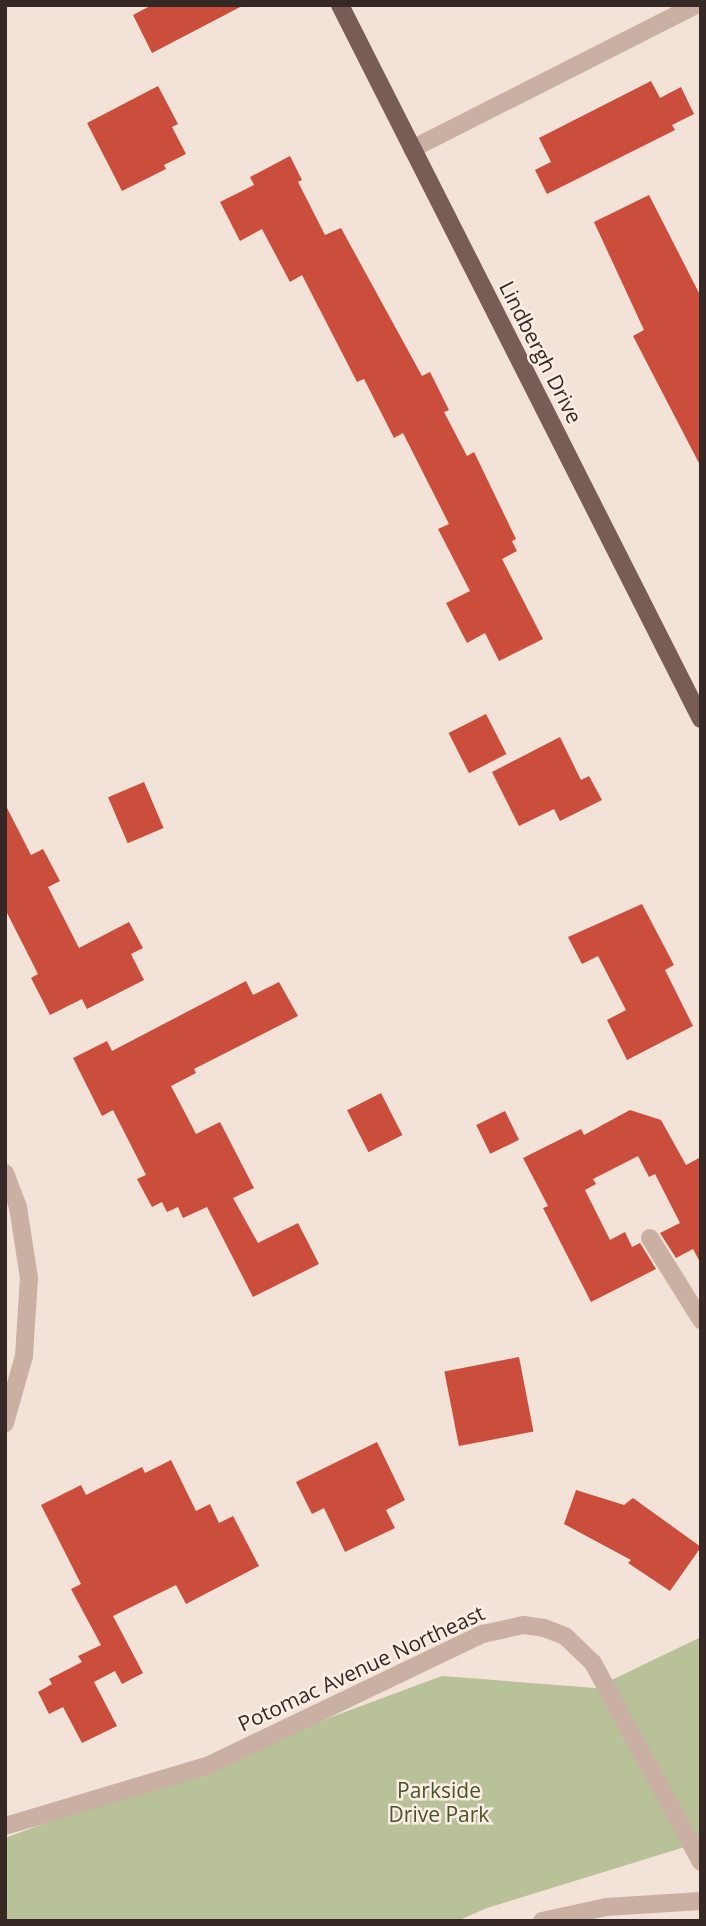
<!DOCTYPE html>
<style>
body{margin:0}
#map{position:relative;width:706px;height:1926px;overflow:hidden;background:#f2e2d7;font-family:"Open Sans",sans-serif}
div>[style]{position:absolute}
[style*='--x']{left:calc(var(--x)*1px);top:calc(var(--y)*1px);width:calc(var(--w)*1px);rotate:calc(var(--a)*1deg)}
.green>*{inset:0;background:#b8c197}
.building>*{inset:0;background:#cb4d3c;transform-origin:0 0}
.minor>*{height:18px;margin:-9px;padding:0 9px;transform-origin:9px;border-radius:9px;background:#cab0a3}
.major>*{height:18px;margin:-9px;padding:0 9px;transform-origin:9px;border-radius:9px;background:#785d56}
span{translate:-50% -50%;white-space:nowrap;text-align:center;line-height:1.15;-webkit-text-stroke:5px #faede3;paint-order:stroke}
.street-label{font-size:21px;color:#352825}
.park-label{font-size:21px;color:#495428}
.frame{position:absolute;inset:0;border:7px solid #352825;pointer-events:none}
</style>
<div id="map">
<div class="green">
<div style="clip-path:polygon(701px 1637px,701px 1842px,487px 1908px,457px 1921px,5px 1921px,5px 1838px,442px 1676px,595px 1688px)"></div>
</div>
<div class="building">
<div style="clip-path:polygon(152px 5px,244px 5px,152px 53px,133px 15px)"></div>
<div style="clip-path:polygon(651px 81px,660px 98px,681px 87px,694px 114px,672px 125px,675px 130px,547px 194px,535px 170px,551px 162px,539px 138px)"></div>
<div style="clip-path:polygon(158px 86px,178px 124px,172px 127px,186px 154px,164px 165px,166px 169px,122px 191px,87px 123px)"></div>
<div style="clip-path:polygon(290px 156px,302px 180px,298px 182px,325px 235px,341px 228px,422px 376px,430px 372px,449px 410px,444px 412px,467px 456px,474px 452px,516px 539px,512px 541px,517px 551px,502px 559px,543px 639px,499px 661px,485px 633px,467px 643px,446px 603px,470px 591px,438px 529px,449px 524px,403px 433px,394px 438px,364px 379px,357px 382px,302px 275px,290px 282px,262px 229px,240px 241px,220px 202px,254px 185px,250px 177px)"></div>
<div style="clip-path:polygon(649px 195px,701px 297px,701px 467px,633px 336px,644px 330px,594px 222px)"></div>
<div style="left:486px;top:714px;width:45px;height:42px;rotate:63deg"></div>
<div style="clip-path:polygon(560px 737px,581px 780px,589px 776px,602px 800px,560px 821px,554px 809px,519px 826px,492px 772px)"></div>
<div style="left:144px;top:782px;width:50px;height:39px;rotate:67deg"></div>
<div style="clip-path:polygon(5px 804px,31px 855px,43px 849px,60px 881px,48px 887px,79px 948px,129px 922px,143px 948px,131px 954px,144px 980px,87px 1009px,82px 999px,50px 1015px,31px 978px,38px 974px,5px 909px)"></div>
<div style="clip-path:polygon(642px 904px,674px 965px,665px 970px,693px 1026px,627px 1060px,607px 1020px,626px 1010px,598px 956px,582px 964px,568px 937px)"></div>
<div style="clip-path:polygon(246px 981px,253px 995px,279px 982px,298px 1016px,194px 1069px,196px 1073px,171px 1086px,196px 1134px,220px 1122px,254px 1188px,233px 1198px,258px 1243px,298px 1223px,319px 1264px,253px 1297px,207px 1207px,183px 1218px,178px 1207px,167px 1212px,162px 1202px,152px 1207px,137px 1179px,146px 1175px,113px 1110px,102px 1116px,73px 1058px,107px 1041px,112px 1051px)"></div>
<div style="left:381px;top:1093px;width:47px;height:38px;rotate:63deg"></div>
<div style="clip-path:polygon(630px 1110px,661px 1120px,686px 1165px,701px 1157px,701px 1264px,693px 1249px,676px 1258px,660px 1233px,680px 1223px,655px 1174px,649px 1177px,638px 1156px,593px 1179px,596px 1184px,585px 1190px,610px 1240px,625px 1232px,632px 1247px,640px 1243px,656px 1269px,591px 1302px,543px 1208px,548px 1206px,523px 1158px,581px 1129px,584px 1135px)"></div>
<div style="left:505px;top:1111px;width:32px;height:32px;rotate:64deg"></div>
<div style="left:519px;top:1357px;width:76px;height:76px;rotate:79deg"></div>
<div style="clip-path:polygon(377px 1442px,405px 1500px,386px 1510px,395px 1528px,345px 1552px,324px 1508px,312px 1514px,296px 1482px)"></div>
<div style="clip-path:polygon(171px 1460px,196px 1511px,210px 1504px,219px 1523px,233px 1516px,259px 1566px,186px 1604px,176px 1585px,113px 1616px,143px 1673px,122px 1684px,115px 1671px,94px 1682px,117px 1726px,82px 1743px,63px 1707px,49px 1714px,38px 1692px,52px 1684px,49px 1679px,82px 1662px,78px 1656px,101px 1645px,71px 1589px,81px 1584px,41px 1505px,81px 1485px,86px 1495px,142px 1467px,145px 1473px)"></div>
<div style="clip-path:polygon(576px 1490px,624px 1505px,633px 1498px,701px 1547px,670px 1591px,628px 1563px,631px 1560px,564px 1524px)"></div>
</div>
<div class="minor">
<div style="--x:412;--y:149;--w:318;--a:-26.9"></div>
<div style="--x:5;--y:1173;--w:36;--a:69"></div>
<div style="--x:18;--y:1207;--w:72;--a:81.2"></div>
<div style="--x:29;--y:1278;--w:78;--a:93.7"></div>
<div style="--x:24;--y:1356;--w:70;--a:105.8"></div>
<div style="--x:650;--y:1238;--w:97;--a:58.1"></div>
<div style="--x:5;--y:1826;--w:213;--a:-16.6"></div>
<div style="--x:209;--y:1765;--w:304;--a:-25.6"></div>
<div style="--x:483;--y:1634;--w:41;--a:-12.7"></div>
<div style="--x:523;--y:1625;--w:21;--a:8"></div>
<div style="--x:544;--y:1628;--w:22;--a:21"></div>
<div style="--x:565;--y:1636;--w:39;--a:44"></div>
<div style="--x:593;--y:1663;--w:226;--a:61.5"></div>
<div style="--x:542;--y:1921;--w:66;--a:-12.3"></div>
<div style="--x:606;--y:1907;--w:95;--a:-3.6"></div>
</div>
<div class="major">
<div style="--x:340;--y:5;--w:800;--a:63.18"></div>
</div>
<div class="street-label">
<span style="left:541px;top:352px;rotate:63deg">Lindbergh Drive</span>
<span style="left:361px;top:1668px;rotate:-25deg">Potomac Avenue Northeast</span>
</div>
<div class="park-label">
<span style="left:439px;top:1802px">Parkside<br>Drive Park</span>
</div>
<div class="frame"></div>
</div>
